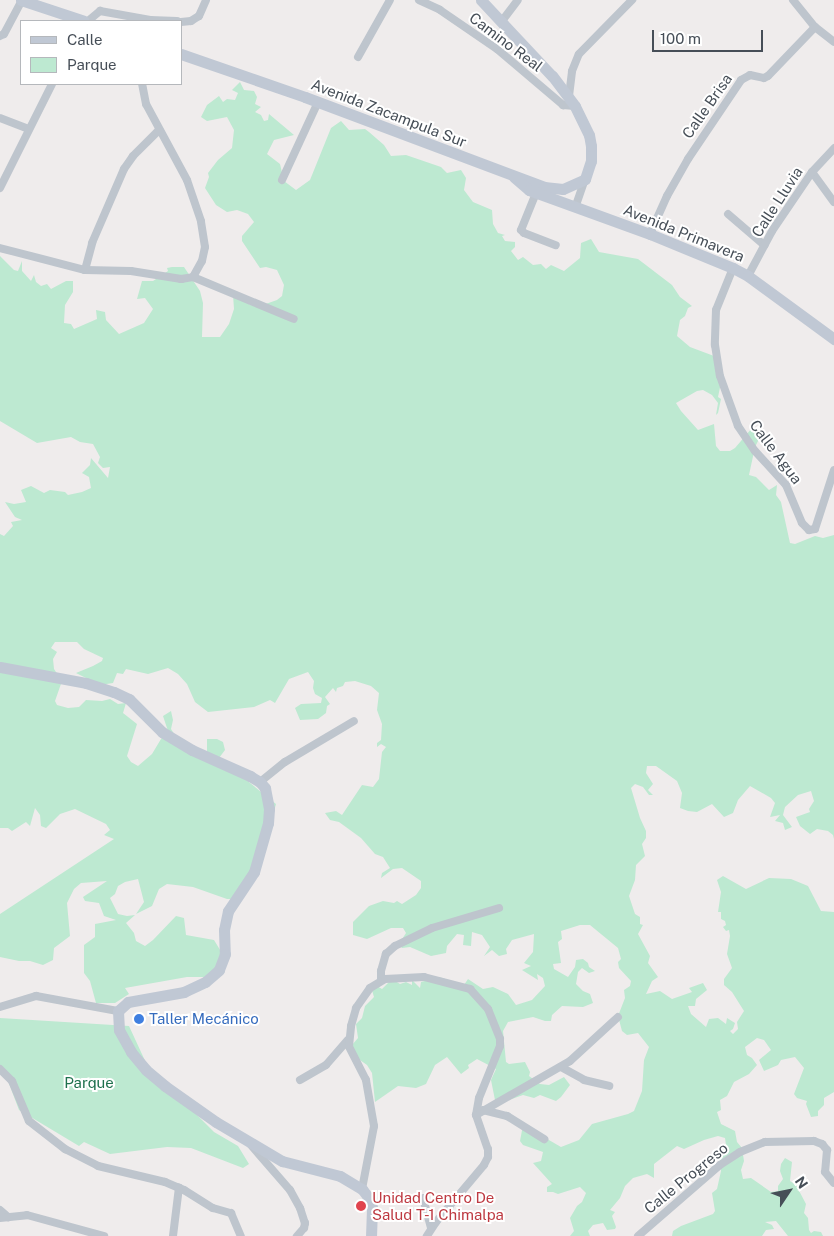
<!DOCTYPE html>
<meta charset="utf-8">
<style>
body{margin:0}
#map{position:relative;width:834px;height:1236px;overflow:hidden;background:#efecec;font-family:"Public Sans",sans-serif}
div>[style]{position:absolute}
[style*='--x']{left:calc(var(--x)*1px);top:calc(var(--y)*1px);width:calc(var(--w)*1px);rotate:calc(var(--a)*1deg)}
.green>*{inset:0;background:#bde9d1}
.street>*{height:8px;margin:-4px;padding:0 4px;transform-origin:4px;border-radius:4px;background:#bec5cd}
.secondary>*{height:11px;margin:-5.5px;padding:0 5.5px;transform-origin:5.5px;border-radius:5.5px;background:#c0c8d4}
.dots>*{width:14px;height:14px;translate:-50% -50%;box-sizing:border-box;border:2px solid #fff;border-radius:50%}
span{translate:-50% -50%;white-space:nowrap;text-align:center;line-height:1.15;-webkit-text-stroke:4px #fff;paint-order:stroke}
.street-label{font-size:15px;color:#464e57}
.shop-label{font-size:15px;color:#366cbe}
.left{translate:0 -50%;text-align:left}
.park-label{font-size:15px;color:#1e714d}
.health-label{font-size:15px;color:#be3a42}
.legend{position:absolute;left:20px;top:20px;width:162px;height:65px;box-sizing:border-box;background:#fff;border:1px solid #b5b8bc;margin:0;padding:6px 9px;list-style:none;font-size:15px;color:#464e57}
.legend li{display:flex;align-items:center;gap:10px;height:25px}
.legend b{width:25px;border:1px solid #b5b8bc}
.north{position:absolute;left:764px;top:1166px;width:50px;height:50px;-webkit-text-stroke:4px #fff;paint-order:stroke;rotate:56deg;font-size:14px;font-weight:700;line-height:20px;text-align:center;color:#464e57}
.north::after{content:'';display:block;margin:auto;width:18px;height:22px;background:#464e57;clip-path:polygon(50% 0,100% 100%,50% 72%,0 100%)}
.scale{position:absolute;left:652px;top:30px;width:111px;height:22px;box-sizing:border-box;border:2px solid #464e57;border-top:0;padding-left:6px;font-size:15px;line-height:18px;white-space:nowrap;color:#464e57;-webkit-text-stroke:4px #fff;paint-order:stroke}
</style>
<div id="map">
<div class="green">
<div style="clip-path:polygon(240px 82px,244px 90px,254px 91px,257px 97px,255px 104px,261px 107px,255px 112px,261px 115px,264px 121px,268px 120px,269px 114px,294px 135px,274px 140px,267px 154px,280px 164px,284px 181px,296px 190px,310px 180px,331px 128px,341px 121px,349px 130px,365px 129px,369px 132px,384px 145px,391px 156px,406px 155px,441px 167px,447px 173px,461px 170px,466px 178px,464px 190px,473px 202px,492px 210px,493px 224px,498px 233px,505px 235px,502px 236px,505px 241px,515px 242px,515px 247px,511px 251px,518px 260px,523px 257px,533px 265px,541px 264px,546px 269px,551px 265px,564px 271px,580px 258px,581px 243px,591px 239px,599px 252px,638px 259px,672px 285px,680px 297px,692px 306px,688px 308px,685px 316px,680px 320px,677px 336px,690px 347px,714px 356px,722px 378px,718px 397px,721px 399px,718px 413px,716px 415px,718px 403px,712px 395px,703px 390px,697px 391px,676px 403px,681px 411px,698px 430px,714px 424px,716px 446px,720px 451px,730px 451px,735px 448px,752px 428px,762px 433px,755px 447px,749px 475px,756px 477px,769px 490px,777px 485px,776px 495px,781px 502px,790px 543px,795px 544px,815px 536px,823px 538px,834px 535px,834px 839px,833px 835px,828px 831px,817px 829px,810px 834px,800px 826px,796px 817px,810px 812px,809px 809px,814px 801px,811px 791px,798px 795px,785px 807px,783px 815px,792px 827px,785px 830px,783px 823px,775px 821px,780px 815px,770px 817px,775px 803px,771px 798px,750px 786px,738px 800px,733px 813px,724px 817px,712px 804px,697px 812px,688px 811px,680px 808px,682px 793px,677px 781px,656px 766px,647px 766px,646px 773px,653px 784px,648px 790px,653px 795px,649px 795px,643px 787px,635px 784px,631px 788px,640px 818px,646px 831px,646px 838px,642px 844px,645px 856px,636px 865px,635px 880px,629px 896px,635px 914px,640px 917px,640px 924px,643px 925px,638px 934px,650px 956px,648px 963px,658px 977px,652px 981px,646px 994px,660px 991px,672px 999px,692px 992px,689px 988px,703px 983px,707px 990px,696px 999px,695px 1006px,688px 1006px,691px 1014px,706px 1027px,709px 1019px,718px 1018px,726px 1024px,727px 1018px,735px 1023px,733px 1029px,730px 1031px,733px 1034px,738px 1029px,737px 1022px,744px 1011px,732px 992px,724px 985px,724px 979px,732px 968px,727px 954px,730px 936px,729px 930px,726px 931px,723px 927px,726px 925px,725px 921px,721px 919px,721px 912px,718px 912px,721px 892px,717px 880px,723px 876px,746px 889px,769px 878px,791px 879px,808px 886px,821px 911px,834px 912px,834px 1092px,824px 1098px,824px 1105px,818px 1111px,818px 1116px,811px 1117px,806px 1104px,807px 1101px,797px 1098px,794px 1094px,804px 1068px,795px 1057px,781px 1060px,778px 1065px,764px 1071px,759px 1060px,771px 1050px,764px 1040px,757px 1038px,745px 1047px,747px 1055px,752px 1058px,757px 1065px,749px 1074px,734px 1082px,727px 1096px,720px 1100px,721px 1110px,717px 1112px,721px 1124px,735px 1131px,737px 1142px,742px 1148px,744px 1161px,741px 1170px,743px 1179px,751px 1178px,771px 1192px,778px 1191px,778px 1186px,783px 1179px,780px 1171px,781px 1164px,785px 1158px,792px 1162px,790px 1181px,796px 1185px,806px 1204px,804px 1213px,808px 1218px,809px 1230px,811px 1233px,814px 1231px,821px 1232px,823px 1236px,788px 1236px,776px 1221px,765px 1222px,772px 1225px,774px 1229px,766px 1230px,762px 1236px,672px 1236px,673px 1231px,681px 1226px,713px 1214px,715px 1211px,712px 1193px,717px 1189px,721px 1171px,719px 1155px,726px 1145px,725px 1138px,718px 1136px,704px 1140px,684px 1149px,677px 1146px,654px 1164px,654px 1178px,647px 1174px,633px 1178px,625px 1186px,620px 1198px,610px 1210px,615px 1212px,612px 1216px,616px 1227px,615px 1229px,607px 1230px,603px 1223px,593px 1225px,588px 1231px,590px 1236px,570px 1236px,574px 1231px,570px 1218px,577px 1206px,582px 1202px,586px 1193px,580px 1187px,558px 1194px,553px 1192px,547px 1192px,547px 1187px,552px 1184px,533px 1163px,541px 1161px,543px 1152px,523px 1145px,520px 1141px,523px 1125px,561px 1147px,579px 1140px,592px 1124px,628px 1114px,634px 1111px,642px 1091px,644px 1060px,649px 1047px,638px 1033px,627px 1035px,622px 1031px,618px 1016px,625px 998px,624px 990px,630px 986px,631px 981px,619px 968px,618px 962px,621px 959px,618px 948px,590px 925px,580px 925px,561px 931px,562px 939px,558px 942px,561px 963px,553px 964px,554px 969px,568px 977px,575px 967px,576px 960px,583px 959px,588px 963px,589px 967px,595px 971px,589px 973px,582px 968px,578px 972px,576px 984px,583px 991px,590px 994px,593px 1003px,583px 1007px,562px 1006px,552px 1015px,551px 1021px,545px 1021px,533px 1017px,508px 1022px,503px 1031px,506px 1062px,509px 1064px,525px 1062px,530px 1072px,529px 1076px,540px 1084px,549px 1085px,564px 1077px,570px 1085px,561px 1097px,556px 1101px,540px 1095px,534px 1098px,523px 1095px,509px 1100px,495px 1100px,491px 1080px,496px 1069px,477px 1059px,468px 1065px,469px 1068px,461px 1074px,447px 1057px,435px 1065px,426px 1084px,416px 1088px,398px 1086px,375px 1102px,372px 1073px,367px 1065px,350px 1053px,352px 1045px,358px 1038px,356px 1024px,362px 1018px,365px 1006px,374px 997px,371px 987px,377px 986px,382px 989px,392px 979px,400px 984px,406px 982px,412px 985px,412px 980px,420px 988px,421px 982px,439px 977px,464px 985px,468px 979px,483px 989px,493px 987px,508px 994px,516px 1005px,532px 1000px,545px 986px,543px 978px,537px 974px,538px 980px,522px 970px,531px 966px,524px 963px,533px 952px,534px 934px,512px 940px,506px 949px,507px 954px,499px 956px,492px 950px,484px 956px,490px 947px,482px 935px,472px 932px,471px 946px,463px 945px,464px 935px,457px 934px,447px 946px,446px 953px,431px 956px,410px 947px,402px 948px,399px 944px,406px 933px,403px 928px,391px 928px,367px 939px,353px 935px,353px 922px,369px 906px,383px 901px,394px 903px,397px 901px,402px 904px,416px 895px,421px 888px,421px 881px,402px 868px,393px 869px,381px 878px,382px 873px,390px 868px,383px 857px,375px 854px,361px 838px,339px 822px,330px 820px,325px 813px,336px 811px,342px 815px,362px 785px,373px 787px,379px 779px,382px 752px,386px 747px,381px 744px,377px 747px,377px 743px,381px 740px,382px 724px,377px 710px,379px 693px,371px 686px,355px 681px,345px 682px,343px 686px,337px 688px,336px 692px,333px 688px,325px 697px,330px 704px,327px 706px,326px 713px,318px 719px,300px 720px,295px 708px,301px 704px,321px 703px,322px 698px,315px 694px,313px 688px,314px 681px,308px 672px,289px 679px,275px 703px,270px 700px,254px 707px,208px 712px,195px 702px,187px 684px,178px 674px,168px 668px,148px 674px,126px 669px,123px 674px,117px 673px,113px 683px,100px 685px,76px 673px,93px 666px,102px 661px,103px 658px,84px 649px,77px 642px,55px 642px,51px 648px,57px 652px,53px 659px,54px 669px,62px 681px,55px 701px,57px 705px,68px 708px,79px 707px,86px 700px,102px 701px,110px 699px,118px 704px,126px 703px,123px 713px,137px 724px,127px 756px,131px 762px,138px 766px,152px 754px,164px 734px,168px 731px,163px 716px,171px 711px,173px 720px,171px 729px,180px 743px,207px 753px,207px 739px,217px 739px,223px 742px,225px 750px,219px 758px,276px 804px,256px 877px,234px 899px,227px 899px,193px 887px,167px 884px,159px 889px,152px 906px,136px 914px,144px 902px,138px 879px,125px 882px,118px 886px,115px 894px,110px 898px,118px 914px,127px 916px,135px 915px,126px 923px,134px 933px,136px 941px,145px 946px,153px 940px,176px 916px,184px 918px,186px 935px,214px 940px,225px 958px,208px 977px,187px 977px,125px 988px,129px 994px,115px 1003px,96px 1003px,90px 981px,84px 973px,84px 945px,95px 937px,95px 924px,116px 920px,104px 916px,99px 903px,85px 901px,83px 897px,107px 881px,81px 883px,74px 889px,67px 903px,70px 936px,54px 948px,53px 960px,43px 965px,30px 961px,19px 961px,0 957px,0 914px,114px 839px,104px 835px,110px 830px,106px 824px,75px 809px,60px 814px,46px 828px,41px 826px,40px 815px,35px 808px,30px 826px,26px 822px,12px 831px,8px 828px,0 828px,0 530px,0 534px,4px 536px,13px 526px,11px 522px,22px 520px,15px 517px,5px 502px,14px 504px,26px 502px,21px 490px,31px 486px,44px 493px,50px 490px,65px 492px,68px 495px,82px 492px,91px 488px,89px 477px,82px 473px,90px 465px,91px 458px,108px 478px,110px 467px,103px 468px,98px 463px,100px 457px,93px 444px,80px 442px,71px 437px,37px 443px,0 421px,0 256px,14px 270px,18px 271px,22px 261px,22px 271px,31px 281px,34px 275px,36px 282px,41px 286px,47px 284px,51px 289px,66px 281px,73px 281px,73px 292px,65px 305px,64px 323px,71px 324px,74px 329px,97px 319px,96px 310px,105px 312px,106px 320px,119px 334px,144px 323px,153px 309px,145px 298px,137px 299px,142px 281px,153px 281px,168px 271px,167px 268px,172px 267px,184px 267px,200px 291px,203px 303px,202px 337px,220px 337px,229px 324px,234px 309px,233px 295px,238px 292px,250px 305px,260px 306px,277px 300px,282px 296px,284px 285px,277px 270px,266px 267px,260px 268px,242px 241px,242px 236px,254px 222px,248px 214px,237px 210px,227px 212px,216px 205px,205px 188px,209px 177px,208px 173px,218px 160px,232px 148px,234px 130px,227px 117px,207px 121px,201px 117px,207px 105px,219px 96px,223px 102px,227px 99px,235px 100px,238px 93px,232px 90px)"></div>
<div style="clip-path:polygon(0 1018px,129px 1026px,147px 1065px,214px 1132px,238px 1146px,249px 1164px,243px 1168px,191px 1148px,167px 1147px,110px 1154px,84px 1142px,79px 1146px,19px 1110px,5px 1073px,0 1070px)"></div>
</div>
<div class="street">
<div style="--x:419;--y:0;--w:23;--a:25"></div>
<div style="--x:440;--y:10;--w:69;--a:34.4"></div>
<div style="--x:497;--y:49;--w:87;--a:40.3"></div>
<div style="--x:563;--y:105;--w:12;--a:5"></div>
<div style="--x:793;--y:0;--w:35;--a:51"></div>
<div style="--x:815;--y:27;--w:24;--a:38"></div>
<div style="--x:88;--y:21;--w:16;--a:-40"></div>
<div style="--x:100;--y:11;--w:51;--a:10.2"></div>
<div style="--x:150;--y:20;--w:27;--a:2"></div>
<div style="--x:502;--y:21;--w:26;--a:-53"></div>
<div style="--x:181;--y:22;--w:10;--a:-6"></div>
<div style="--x:191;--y:21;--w:9;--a:-32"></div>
<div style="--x:199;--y:16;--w:17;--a:-66"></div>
<div style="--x:0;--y:36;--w:4;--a:-27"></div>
<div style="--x:4;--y:34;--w:38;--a:-62"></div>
<div style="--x:358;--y:57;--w:65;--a:-60.7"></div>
<div style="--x:569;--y:96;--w:25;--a:-83"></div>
<div style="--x:572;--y:71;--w:18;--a:-68"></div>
<div style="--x:579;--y:54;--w:76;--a:-45.5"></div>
<div style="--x:0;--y:118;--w:30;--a:21"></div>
<div style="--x:812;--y:172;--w:37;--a:54"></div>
<div style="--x:282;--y:180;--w:86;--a:-65.2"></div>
<div style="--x:0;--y:188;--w:116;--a:-63.4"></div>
<div style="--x:536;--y:193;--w:40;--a:112"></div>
<div style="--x:521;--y:230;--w:4;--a:45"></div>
<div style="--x:524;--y:233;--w:34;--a:21"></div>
<div style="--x:575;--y:208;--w:31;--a:-71"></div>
<div style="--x:728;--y:214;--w:48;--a:40.7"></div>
<div style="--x:650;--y:234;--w:42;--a:-65.9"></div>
<div style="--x:667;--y:196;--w:43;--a:-60.4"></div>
<div style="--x:688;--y:159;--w:95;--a:-56.1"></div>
<div style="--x:741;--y:80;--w:10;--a:-29"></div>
<div style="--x:750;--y:75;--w:14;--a:12"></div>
<div style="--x:764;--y:78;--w:4;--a:-27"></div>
<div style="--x:768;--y:76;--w:68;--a:-46.2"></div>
<div style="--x:0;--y:248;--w:88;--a:14.5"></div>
<div style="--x:85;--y:270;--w:46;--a:1.2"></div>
<div style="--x:131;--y:271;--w:51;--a:9.1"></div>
<div style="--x:181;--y:279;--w:12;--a:-9"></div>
<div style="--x:193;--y:277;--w:18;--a:-61"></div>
<div style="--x:202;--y:261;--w:14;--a:-78"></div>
<div style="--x:205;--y:247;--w:26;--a:-99"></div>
<div style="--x:201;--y:221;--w:43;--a:-108.9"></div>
<div style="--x:187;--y:180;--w:86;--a:-118.3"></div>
<div style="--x:146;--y:104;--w:20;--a:-101"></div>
<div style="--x:733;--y:268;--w:45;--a:112"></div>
<div style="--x:716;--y:310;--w:35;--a:92"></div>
<div style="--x:715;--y:345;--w:31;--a:81"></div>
<div style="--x:720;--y:376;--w:53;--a:70.2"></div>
<div style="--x:738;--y:426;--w:30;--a:56"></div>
<div style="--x:755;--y:451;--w:46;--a:47.6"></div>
<div style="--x:786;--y:485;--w:41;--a:67.2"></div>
<div style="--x:802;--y:523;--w:10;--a:45"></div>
<div style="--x:809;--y:530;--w:6;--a:-9"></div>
<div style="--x:815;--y:529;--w:62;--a:-72.1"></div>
<div style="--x:85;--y:270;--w:28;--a:-75"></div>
<div style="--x:92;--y:243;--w:81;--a:-66.6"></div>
<div style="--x:124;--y:169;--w:16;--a:-55"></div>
<div style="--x:133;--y:156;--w:37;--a:-45"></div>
<div style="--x:748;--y:276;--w:51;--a:-61.9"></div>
<div style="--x:772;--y:231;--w:71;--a:-55.9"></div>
<div style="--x:812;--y:172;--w:33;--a:-47"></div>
<div style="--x:193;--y:277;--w:109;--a:22.6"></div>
<div style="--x:260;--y:782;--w:32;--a:-39"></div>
<div style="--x:285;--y:762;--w:80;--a:-30.7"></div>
<div style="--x:381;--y:980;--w:9;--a:-90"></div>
<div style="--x:381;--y:971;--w:18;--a:-74"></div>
<div style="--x:386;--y:954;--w:12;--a:-42"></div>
<div style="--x:395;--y:946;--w:41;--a:-25.9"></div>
<div style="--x:432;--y:928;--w:70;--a:-16.6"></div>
<div style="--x:0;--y:1007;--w:38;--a:-17"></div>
<div style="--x:36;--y:996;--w:83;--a:10.4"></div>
<div style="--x:561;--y:1067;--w:26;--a:29"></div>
<div style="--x:584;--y:1080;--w:26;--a:13"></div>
<div style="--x:0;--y:1069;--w:17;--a:45"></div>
<div style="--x:12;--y:1081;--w:43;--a:67"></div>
<div style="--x:29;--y:1121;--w:46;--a:37.9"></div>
<div style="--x:65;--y:1149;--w:37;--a:27"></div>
<div style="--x:98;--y:1166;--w:69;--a:13.4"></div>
<div style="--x:165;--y:1182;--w:21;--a:23"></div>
<div style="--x:184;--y:1190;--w:34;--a:32"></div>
<div style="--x:213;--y:1208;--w:19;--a:16"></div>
<div style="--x:231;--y:1213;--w:25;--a:67"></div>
<div style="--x:300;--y:1080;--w:30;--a:-30"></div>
<div style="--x:326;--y:1065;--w:33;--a:-49"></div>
<div style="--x:483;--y:1110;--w:25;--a:14"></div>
<div style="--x:507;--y:1116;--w:44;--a:31.9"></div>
<div style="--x:476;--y:1115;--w:108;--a:-29.9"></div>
<div style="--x:570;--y:1061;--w:65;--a:-42.5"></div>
<div style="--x:250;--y:1144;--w:61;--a:49"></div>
<div style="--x:290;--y:1190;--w:21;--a:61"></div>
<div style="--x:300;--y:1208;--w:16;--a:72"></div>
<div style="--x:305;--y:1223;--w:5;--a:101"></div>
<div style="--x:304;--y:1228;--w:11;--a:131"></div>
<div style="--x:362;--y:1189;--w:64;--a:-79.2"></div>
<div style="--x:374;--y:1126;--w:47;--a:-99.9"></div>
<div style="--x:366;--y:1080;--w:38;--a:-117"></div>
<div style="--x:349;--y:1046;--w:20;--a:-84"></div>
<div style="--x:351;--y:1026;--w:19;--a:-74"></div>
<div style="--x:356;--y:1008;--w:24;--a:-55"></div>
<div style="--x:370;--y:988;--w:17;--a:-31"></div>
<div style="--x:385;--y:979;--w:39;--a:-3"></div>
<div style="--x:424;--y:977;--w:48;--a:14.6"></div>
<div style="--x:470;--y:989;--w:27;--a:48"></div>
<div style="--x:488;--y:1009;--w:32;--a:68"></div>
<div style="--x:500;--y:1039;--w:7;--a:90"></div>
<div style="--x:500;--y:1046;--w:56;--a:112"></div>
<div style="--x:479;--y:1098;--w:17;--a:100"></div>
<div style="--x:476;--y:1115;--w:36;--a:71"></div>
<div style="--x:488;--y:1149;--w:8;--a:90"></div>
<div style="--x:488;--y:1157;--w:9;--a:117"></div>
<div style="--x:484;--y:1165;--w:75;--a:130.1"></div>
<div style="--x:436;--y:1222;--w:17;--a:123"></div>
<div style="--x:423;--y:1198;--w:31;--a:75"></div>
<div style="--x:0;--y:1210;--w:11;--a:41"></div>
<div style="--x:0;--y:1218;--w:27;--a:-6"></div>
<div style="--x:27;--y:1215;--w:80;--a:15.3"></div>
<div style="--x:173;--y:1236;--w:49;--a:-83"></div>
<div style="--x:638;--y:1236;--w:108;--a:-40.9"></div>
<div style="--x:720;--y:1165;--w:24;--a:-33"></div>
<div style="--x:740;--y:1152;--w:27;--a:-22"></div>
<div style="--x:765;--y:1142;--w:49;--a:-1.2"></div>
<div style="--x:814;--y:1141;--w:9;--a:21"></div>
<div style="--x:822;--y:1144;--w:8;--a:50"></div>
<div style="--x:827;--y:1150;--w:22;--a:95"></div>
<div style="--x:825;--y:1172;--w:14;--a:51"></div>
</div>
<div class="secondary">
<div style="--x:21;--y:0;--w:66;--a:18.4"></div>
<div style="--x:181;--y:54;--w:131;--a:19.1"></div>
<div style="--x:305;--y:97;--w:255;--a:20.6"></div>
<div style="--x:544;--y:187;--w:19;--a:6"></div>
<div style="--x:563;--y:189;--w:24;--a:-24"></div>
<div style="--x:585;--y:179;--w:19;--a:-72"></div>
<div style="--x:591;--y:161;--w:15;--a:-90"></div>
<div style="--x:591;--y:146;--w:11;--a:-100"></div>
<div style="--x:589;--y:135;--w:32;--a:-116"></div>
<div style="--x:575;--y:106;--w:38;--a:-127"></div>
<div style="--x:552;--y:76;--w:104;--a:-133.1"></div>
<div style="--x:514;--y:177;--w:20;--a:41"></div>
<div style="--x:529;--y:190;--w:129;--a:20"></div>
<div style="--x:650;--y:234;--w:90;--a:22.3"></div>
<div style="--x:733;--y:268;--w:17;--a:28"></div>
<div style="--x:748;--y:276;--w:107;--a:36.2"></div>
<div style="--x:0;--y:667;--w:87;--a:10.5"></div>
<div style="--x:86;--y:683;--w:29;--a:18"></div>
<div style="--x:114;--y:692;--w:17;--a:25"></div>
<div style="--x:129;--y:699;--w:47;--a:45"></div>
<div style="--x:162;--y:732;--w:35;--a:31"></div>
<div style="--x:192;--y:750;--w:64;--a:24.1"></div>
<div style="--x:250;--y:776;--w:12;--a:31"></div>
<div style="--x:260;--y:782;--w:8;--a:50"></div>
<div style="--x:265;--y:788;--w:21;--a:79"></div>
<div style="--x:269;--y:809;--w:14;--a:94"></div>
<div style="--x:268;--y:823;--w:51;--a:105.9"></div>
<div style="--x:254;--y:872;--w:47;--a:123.7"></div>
<div style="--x:228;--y:911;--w:19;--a:102"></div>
<div style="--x:224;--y:930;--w:24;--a:88"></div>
<div style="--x:225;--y:954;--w:17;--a:111"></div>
<div style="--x:219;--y:970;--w:18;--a:139"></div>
<div style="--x:205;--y:982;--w:23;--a:155"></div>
<div style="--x:184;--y:992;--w:57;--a:169.9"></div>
<div style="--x:128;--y:1002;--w:13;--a:138"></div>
<div style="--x:118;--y:1011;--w:19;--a:87"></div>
<div style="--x:119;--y:1030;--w:25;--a:61"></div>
<div style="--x:131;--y:1052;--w:23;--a:50"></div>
<div style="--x:146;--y:1070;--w:25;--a:40"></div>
<div style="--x:165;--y:1086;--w:62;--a:35.2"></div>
<div style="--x:216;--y:1122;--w:77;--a:30.6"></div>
<div style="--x:282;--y:1161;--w:60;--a:14.5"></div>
<div style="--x:340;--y:1176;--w:26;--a:31"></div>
<div style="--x:362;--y:1189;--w:15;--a:53"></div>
<div style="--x:371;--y:1201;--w:7;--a:82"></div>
<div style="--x:372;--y:1208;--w:28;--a:92"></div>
</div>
<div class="dots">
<div style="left:139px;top:1019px;background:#3f7fe0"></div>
<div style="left:361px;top:1206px;background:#e0444e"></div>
</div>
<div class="street-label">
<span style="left:506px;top:42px;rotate:37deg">Camino Real</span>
<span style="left:707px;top:106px;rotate:-55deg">Calle Brisa</span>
<span style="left:389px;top:113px;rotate:21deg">Avenida Zacampula Sur</span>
<span style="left:777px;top:202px;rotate:-57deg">Calle Lluvia</span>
<span style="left:684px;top:233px;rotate:22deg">Avenida Primavera</span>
<span style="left:776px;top:452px;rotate:53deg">Calle Agua</span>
<span style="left:686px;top:1178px;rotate:-39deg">Calle Progreso</span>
</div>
<div class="shop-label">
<span class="left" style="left:149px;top:1019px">Taller Mecánico</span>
</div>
<div class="park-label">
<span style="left:89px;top:1083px">Parque</span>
</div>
<div class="health-label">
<span class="left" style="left:372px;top:1206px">Unidad Centro De<br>Salud T-1 Chimalpa</span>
</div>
<ul class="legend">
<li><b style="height:6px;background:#c0c8d4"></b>Calle</li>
<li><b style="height:14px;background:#bde9d1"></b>Parque</li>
</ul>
<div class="north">N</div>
<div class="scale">100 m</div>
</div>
